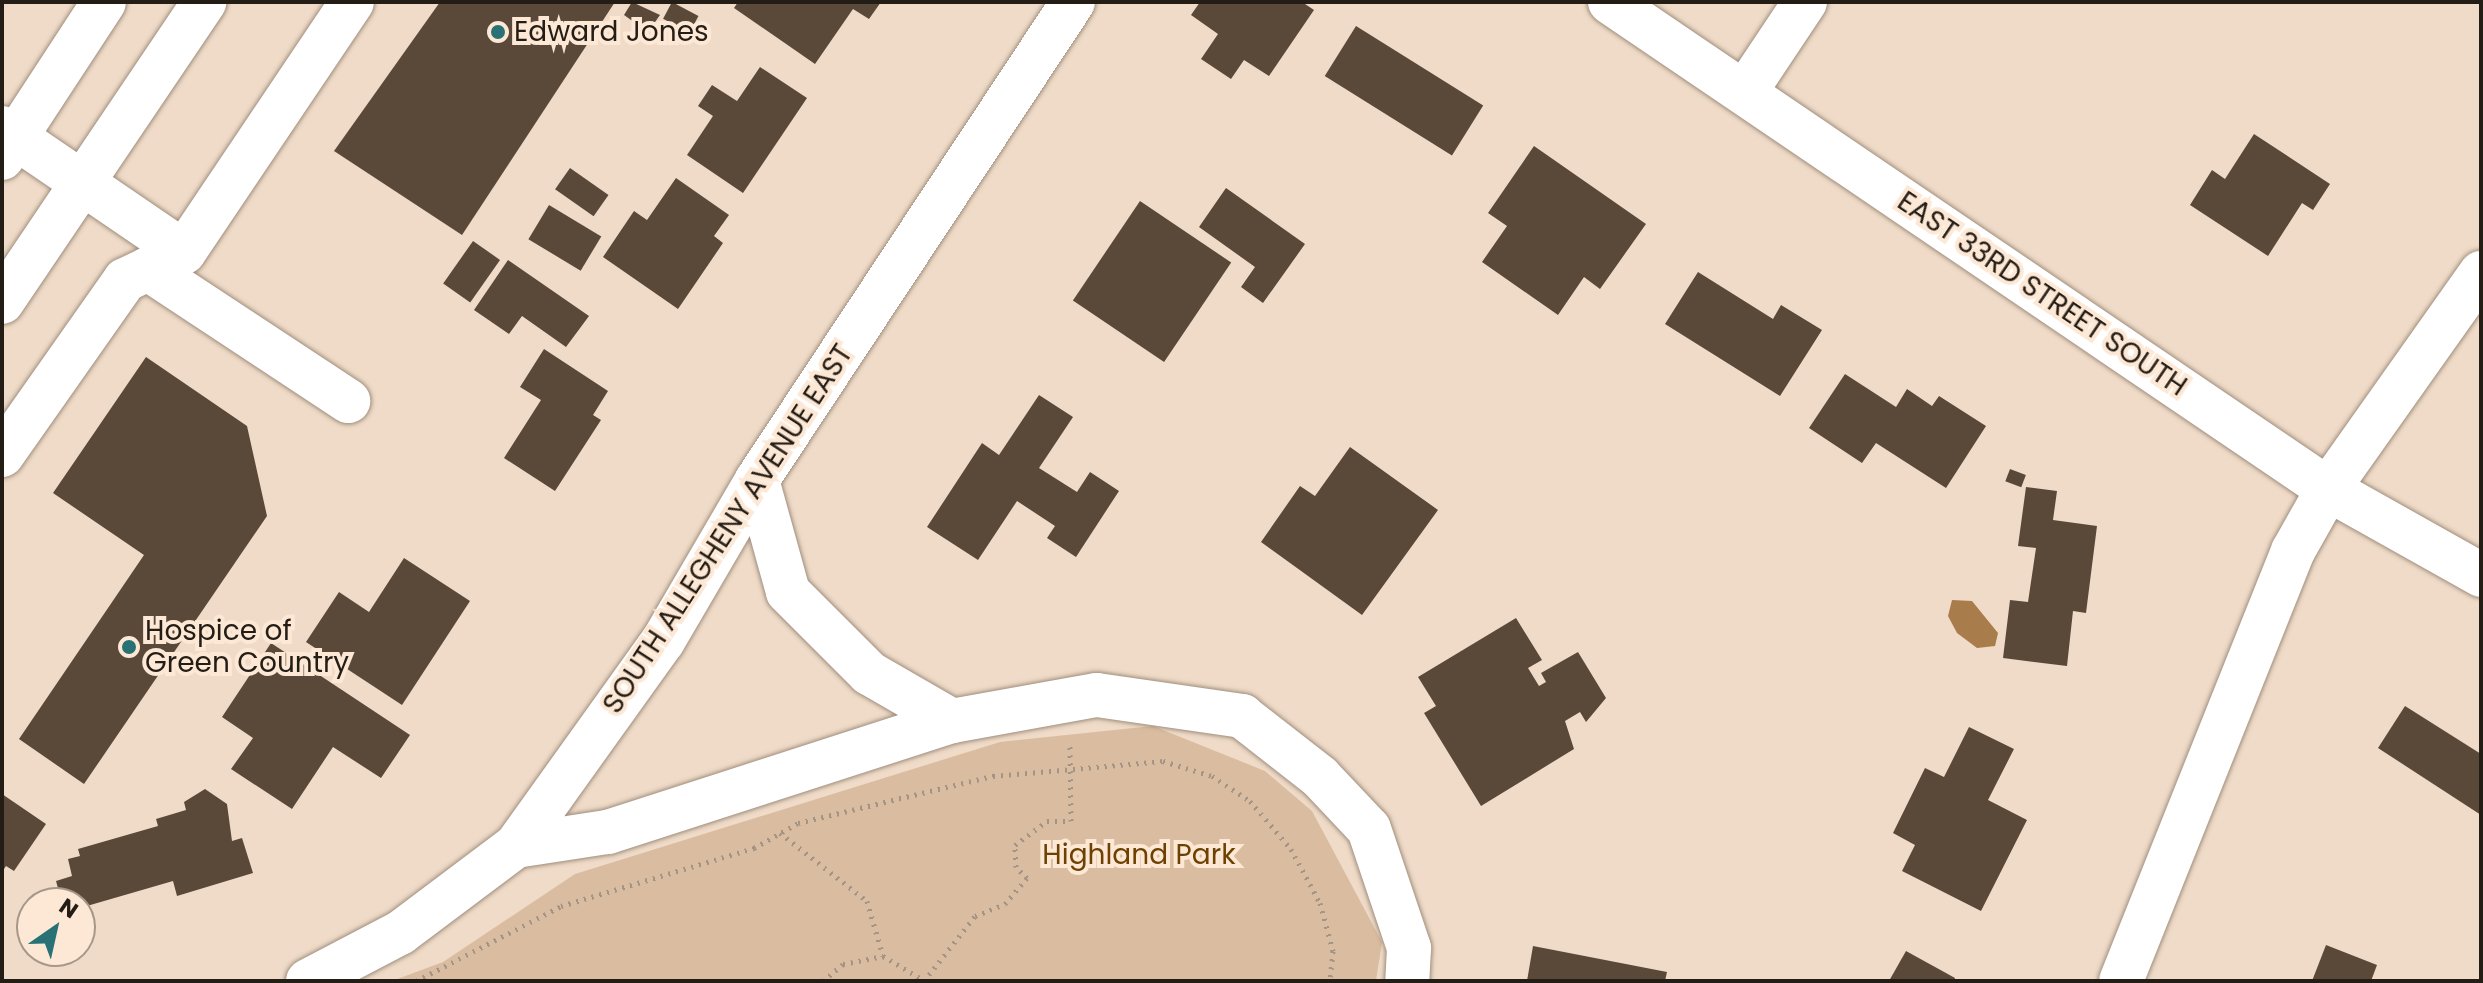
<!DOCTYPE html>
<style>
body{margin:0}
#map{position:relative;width:2483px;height:983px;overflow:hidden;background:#efdbc8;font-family:Poppins,sans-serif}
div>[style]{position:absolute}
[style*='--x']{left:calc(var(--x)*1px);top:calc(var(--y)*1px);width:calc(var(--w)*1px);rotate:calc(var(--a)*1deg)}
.green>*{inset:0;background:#dabda0}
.water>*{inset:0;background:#a97c4c}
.building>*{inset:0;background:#5a4939;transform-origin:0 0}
.path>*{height:5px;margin-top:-2.5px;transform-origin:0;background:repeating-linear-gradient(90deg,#a39485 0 2px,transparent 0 8px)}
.roads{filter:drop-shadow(0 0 2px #a08e7d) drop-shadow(0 0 2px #a08e7d)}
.minor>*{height:44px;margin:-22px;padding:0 22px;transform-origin:22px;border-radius:22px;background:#fff}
.major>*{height:44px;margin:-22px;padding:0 22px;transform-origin:22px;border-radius:22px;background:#fff}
.dots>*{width:22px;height:22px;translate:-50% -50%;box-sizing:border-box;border:4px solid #fce8d5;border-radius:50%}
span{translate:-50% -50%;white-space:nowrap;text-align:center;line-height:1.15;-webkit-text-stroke:8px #fce8d5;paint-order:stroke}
.poi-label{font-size:28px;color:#241d16}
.left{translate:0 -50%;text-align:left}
.street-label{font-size:28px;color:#241d16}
.park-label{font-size:28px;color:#6d4101}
.frame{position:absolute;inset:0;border:4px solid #241d16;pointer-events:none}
.north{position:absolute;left:16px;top:887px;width:80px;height:80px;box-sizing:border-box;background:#fce8d5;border:2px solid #a69789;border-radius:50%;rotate:34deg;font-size:22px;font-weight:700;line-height:32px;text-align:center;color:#241d16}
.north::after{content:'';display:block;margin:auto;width:28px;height:36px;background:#287275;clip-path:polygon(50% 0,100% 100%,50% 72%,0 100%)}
</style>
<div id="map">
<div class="green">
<div style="clip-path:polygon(1153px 726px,1265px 771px,1312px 811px,1382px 942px,1376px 981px,392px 981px,443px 962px,575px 874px,1000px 742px)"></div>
</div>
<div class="water">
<div style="clip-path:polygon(1952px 600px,1972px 601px,1998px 633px,1995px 646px,1977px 648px,1957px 633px,1948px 616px)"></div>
</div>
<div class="building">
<div style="clip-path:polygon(440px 2px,615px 2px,462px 235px,334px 151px)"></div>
<div style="clip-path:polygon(632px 2px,660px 15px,648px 32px,624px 15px)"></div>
<div style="left:672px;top:2px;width:30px;height:19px;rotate:28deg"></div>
<div style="clip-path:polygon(738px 2px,881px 2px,869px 19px,853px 9px,815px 64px,734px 8px)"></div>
<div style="clip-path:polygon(1200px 2px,1302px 2px,1314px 10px,1269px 76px,1244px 60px,1231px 79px,1201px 59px,1218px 34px,1191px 15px)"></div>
<div style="left:1356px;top:26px;width:150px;height:59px;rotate:32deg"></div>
<div style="clip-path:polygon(760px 67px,807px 98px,743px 193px,687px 155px,713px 116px,698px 106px,712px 85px,737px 101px)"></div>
<div style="clip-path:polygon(2254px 134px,2330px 184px,2313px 210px,2302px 203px,2268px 256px,2190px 205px,2212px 170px,2225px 179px)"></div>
<div style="clip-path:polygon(1534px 146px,1646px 224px,1600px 289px,1584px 277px,1558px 315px,1482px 262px,1507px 226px,1488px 213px)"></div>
<div style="left:570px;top:168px;width:47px;height:26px;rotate:35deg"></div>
<div style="clip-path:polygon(676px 178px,729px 215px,714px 236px,723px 243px,678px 309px,603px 257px,634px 211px,647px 220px)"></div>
<div style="clip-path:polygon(1226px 188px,1305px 244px,1263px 303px,1241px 287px,1255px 267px,1199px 227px)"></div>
<div style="left:1140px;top:201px;width:110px;height:120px;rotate:34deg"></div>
<div style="left:549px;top:205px;width:61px;height:40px;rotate:31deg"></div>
<div style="left:473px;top:241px;width:33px;height:52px;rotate:35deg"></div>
<div style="clip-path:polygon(508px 260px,589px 316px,566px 347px,522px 316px,509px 334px,474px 310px)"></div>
<div style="clip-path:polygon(1698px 272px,1773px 319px,1781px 305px,1822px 330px,1780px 396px,1665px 324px)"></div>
<div style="clip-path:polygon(544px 349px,608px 391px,593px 415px,601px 420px,555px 491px,504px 458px,541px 400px,520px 387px)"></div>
<div style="clip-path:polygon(146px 357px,247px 426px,267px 516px,84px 784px,19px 739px,144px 555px,53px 493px)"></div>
<div style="clip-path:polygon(1845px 374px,1896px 407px,1907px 389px,1932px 406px,1939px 396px,1986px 426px,1946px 488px,1876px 443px,1862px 463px,1809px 428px)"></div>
<div style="clip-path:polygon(1039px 395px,1073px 417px,1039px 468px,1077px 492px,1090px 472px,1119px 491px,1076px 557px,1047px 538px,1055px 526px,1017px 501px,978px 560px,927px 527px,982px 443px,999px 455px)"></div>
<div style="clip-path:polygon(1350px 447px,1438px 510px,1362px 615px,1261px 542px,1300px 486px,1315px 496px)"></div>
<div style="left:2010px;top:469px;width:17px;height:13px;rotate:21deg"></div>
<div style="clip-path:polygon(2026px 487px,2057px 491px,2053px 520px,2097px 526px,2086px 613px,2073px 611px,2067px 666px,2003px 658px,2010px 600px,2028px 602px,2036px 548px,2018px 546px)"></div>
<div style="clip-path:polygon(404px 558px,470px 601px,402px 705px,306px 642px,339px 592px,369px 612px)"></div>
<div style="clip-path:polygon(1516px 618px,1542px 660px,1528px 668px,1539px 686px,1546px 682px,1541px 673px,1578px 652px,1606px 698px,1586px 722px,1580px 712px,1565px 721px,1574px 749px,1481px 806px,1424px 713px,1436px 706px,1418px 677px)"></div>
<div style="clip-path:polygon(271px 643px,410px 735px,381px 778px,333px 747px,292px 809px,231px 769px,253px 738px,222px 717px)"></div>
<div style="clip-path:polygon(2405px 706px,2481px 754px,2481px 815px,2378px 748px)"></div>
<div style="clip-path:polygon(1969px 727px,2014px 749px,1988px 800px,2027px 820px,1981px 911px,1902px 871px,1915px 845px,1893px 833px,1925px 768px,1944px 777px)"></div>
<div style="clip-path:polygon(205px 789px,227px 804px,232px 841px,242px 838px,253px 873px,177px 896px,173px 881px,80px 908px,62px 903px,56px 881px,72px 876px,68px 859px,80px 856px,78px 849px,158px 826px,156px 819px,186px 810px,184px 802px)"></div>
<div style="clip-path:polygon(2px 794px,46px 824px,14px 871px,6px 866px,2px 872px)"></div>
<div style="clip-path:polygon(2326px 945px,2377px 965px,2371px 981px,2312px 981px)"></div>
<div style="clip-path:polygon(1533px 946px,1667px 972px,1665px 981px,1527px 981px)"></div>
<div style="clip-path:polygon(1906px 951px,1955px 978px,1954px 981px,1889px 981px)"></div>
</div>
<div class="path">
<div style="--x:780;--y:833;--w:110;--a:38"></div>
<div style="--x:867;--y:901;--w:57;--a:73.8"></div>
<div style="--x:883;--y:956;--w:49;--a:30.8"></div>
<div style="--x:416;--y:981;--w:163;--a:-27.3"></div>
<div style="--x:561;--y:906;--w:202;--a:-16.7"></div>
<div style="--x:754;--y:848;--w:51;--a:-29.6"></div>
<div style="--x:798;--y:823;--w:201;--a:-13.6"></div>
<div style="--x:993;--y:776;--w:171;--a:-5"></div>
<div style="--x:1163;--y:761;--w:51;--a:17"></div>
<div style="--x:1212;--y:776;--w:45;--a:33.3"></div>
<div style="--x:1250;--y:801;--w:63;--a:49.5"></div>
<div style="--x:1291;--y:849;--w:61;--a:61.8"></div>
<div style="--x:1320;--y:903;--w:50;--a:74.8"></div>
<div style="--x:1333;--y:951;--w:30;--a:96"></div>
<div style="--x:823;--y:981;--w:26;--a:-40"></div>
<div style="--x:843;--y:964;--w:41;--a:-11.3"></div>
<div style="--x:924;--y:981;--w:83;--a:-51.9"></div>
<div style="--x:975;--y:916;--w:32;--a:-22"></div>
<div style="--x:1005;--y:904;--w:34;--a:-50"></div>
<div style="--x:1027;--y:878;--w:16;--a:-135"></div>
<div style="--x:1016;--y:867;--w:22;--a:-93"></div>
<div style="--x:1015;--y:845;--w:40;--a:-37"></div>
<div style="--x:1047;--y:821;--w:24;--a:0"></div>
<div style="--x:1071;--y:821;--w:76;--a:-90.8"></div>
</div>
<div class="roads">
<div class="minor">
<div style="--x:1610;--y:2;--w:868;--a:34.15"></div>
<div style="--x:2328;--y:489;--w:176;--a:29.3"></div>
<div style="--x:1745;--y:92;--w:108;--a:-56.3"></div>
<div style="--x:2;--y:128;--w:220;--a:34.3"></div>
<div style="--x:148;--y:269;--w:240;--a:33.4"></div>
<div style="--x:2;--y:455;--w:214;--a:-54.9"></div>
<div style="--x:125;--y:280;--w:65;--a:-25.4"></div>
<div style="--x:184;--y:252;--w:301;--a:-56.1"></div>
<div style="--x:757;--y:480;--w:116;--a:74.5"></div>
<div style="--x:788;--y:592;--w:115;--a:45"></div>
<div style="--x:869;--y:673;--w:96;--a:30"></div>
<div style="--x:516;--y:846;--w:93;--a:-8.7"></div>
<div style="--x:608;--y:832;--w:361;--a:-17.9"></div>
<div style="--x:952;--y:721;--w:147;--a:-10.2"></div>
<div style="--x:1097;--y:695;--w:147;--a:8.2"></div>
<div style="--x:1242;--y:716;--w:99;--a:38"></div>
<div style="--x:1320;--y:777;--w:71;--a:46.7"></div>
<div style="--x:1369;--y:829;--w:126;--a:71.4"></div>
<div style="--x:1409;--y:948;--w:33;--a:93"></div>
<div style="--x:308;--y:981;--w:104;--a:-27.6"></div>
<div style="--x:400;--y:933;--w:145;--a:-36.9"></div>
<div style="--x:516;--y:846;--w:252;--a:-54.4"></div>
<div style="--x:663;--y:641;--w:186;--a:-59.7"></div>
<div style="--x:757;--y:480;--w:573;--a:-56.53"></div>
<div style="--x:2121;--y:981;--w:463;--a:-68.2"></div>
<div style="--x:2293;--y:551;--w:71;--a:-60.6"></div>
<div style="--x:2328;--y:489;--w:265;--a:-54.7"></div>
</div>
<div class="major">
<div style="--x:2;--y:158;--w:186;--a:-56.8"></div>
<div style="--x:2;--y:302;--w:362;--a:-56"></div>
</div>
</div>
<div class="dots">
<div style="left:498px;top:32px;background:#287275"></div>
<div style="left:129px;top:647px;background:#287275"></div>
</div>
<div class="poi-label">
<span class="left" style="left:514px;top:32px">Edward Jones</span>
<span class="left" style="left:145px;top:647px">Hospice of<br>Green Country</span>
</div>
<div class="street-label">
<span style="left:2042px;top:294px;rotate:34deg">EAST 33RD STREET SOUTH</span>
<span style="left:728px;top:529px;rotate:-57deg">SOUTH ALLEGHENY AVENUE EAST</span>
</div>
<div class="park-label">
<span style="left:1139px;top:855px">Highland Park</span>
</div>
<div class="frame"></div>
<div class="north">N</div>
</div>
